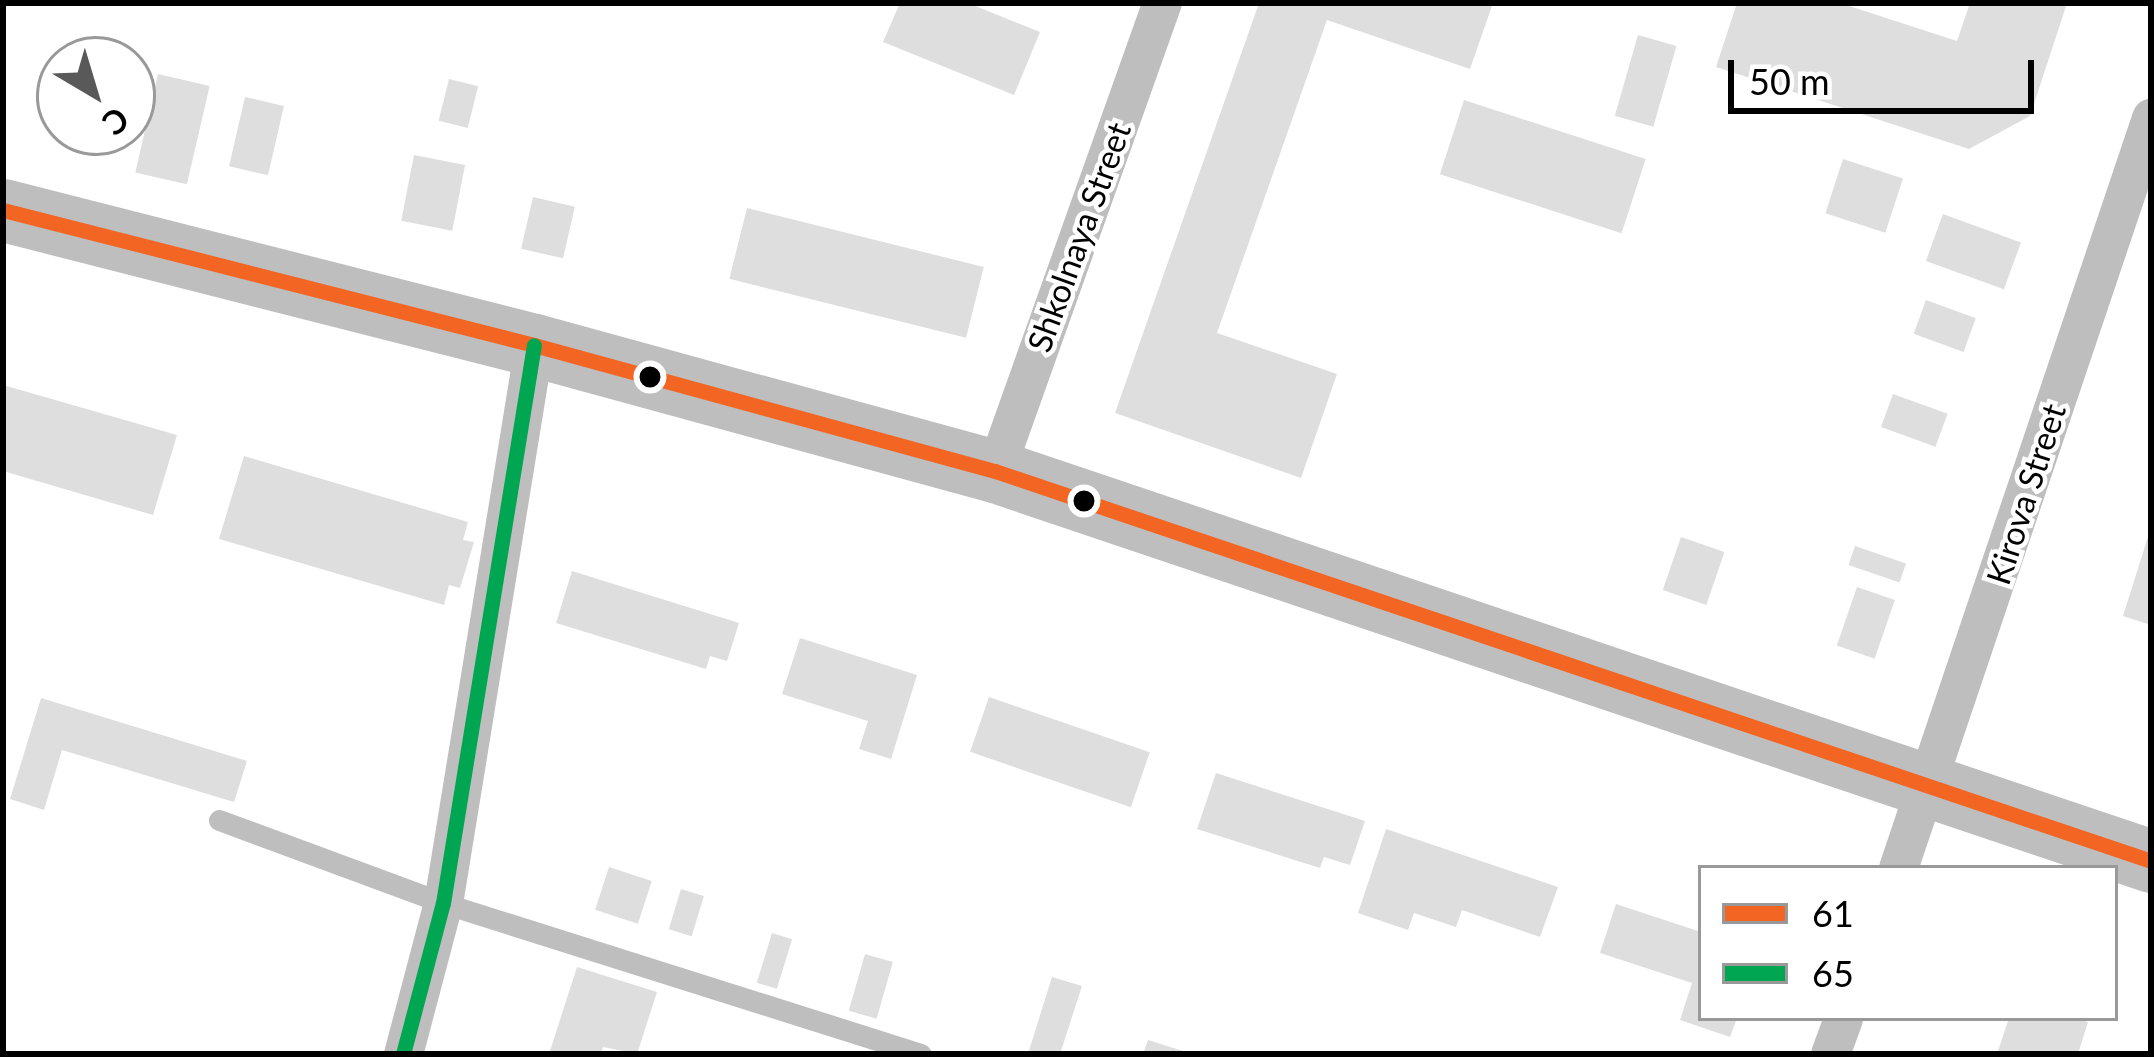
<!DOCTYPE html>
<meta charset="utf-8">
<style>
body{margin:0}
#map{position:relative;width:2154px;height:1057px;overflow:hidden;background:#fff;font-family:Lato,sans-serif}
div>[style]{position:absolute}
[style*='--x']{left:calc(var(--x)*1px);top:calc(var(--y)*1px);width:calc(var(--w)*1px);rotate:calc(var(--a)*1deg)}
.building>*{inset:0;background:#dedede;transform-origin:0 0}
.lane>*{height:21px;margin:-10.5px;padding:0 10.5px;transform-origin:10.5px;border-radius:10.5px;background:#bebebe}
.street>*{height:39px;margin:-19.5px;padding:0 19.5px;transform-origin:19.5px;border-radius:19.5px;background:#bebebe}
.primary>*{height:63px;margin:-31.5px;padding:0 31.5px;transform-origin:31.5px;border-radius:31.5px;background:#bebebe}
.bus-1>*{height:15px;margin:-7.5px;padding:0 7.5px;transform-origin:7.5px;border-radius:7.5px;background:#f26522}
.bus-2>*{height:15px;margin:-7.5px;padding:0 7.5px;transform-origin:7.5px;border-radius:7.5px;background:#00a651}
.dots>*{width:33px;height:33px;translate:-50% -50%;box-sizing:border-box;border:6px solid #fff;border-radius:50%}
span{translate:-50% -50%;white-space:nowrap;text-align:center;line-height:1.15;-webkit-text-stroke:9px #fff;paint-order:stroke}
.street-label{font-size:33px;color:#000}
.frame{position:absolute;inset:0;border:6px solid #000;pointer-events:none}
.legend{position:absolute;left:1698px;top:865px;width:420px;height:156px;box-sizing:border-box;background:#fff;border:3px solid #999;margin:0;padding:15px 21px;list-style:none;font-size:36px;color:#000}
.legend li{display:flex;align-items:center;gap:24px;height:60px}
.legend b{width:60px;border:3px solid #999}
.north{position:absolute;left:36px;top:36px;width:120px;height:120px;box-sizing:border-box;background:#fff;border:3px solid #999;border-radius:50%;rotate:142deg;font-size:33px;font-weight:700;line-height:48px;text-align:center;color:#000}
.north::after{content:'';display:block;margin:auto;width:42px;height:54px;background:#595959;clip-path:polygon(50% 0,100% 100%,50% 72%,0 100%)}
.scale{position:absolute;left:1728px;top:60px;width:306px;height:54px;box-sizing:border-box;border:6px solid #000;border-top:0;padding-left:15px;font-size:36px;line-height:42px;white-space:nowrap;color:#000;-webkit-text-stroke:9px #fff;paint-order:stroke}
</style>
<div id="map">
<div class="building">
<div style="clip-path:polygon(900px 3px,968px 3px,1040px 32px,1014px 95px,883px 42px)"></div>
<div style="clip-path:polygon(1259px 3px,1493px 3px,1470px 69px,1327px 20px,1217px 333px,1337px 374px,1301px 478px,1115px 413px)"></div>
<div style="clip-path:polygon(1737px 3px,1840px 3px,1957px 41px,1970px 3px,2067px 3px,2030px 116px,1969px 149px,1716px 67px)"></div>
<div style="left:1638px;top:35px;width:40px;height:84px;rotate:16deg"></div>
<div style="left:158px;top:74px;width:53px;height:101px;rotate:13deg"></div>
<div style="left:449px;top:79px;width:30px;height:43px;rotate:14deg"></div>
<div style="left:245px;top:97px;width:40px;height:71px;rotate:13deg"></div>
<div style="left:1464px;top:100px;width:191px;height:78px;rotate:18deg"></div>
<div style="clip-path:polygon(82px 132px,121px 132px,118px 145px,81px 137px)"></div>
<div style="left:414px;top:155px;width:52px;height:67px;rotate:11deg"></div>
<div style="left:1843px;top:159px;width:63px;height:57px;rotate:18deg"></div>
<div style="left:533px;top:197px;width:43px;height:53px;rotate:13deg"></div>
<div style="left:747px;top:208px;width:244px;height:73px;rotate:14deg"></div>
<div style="left:1943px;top:214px;width:83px;height:50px;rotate:20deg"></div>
<div style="left:1926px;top:300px;width:53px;height:36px;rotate:20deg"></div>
<div style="clip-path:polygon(3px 385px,177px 435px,153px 515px,3px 471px)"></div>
<div style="left:1893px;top:394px;width:58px;height:35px;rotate:20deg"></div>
<div style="clip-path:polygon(244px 456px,468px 522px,463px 540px,474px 542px,460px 588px,449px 585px,444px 605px,219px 539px)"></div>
<div style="clip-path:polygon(2151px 527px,2151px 625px,2123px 616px)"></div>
<div style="left:1681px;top:537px;width:46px;height:56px;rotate:19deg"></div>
<div style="left:1855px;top:546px;width:54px;height:20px;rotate:19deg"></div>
<div style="clip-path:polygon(572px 571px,739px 623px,727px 661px,710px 656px,706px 669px,556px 623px)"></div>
<div style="left:1857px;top:587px;width:40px;height:62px;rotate:19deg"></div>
<div style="clip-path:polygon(800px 638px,917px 675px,891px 759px,859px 749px,868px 721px,782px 694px)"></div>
<div style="left:989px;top:697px;width:170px;height:58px;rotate:19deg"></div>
<div style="clip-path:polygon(41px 698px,247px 761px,234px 802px,62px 750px,44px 810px,10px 799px)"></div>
<div style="clip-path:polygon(1216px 773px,1365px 821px,1350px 865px,1324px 857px,1320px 868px,1197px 829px)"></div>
<div style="clip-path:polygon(1386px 829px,1558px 887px,1540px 937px,1462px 910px,1456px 927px,1414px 913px,1408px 930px,1358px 913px)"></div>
<div style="left:609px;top:867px;width:45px;height:45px;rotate:18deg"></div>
<div style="left:681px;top:889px;width:24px;height:42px;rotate:17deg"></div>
<div style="clip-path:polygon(1616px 904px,1701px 932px,1701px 1018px,1737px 1018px,1730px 1037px,1680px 1020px,1692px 983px,1600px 953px)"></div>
<div style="left:772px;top:933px;width:21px;height:52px;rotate:17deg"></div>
<div style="left:865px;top:954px;width:29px;height:59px;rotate:16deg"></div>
<div style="clip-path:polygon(577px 967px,657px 992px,637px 1054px,603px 1047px,601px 1054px,549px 1054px)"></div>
<div style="clip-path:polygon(1052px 977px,1082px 986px,1060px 1054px,1028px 1054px)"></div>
<div style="clip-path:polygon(2009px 1018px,2075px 1018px,2088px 1022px,2078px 1054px,1997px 1054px)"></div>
<div style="clip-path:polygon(1148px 1040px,1189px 1053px,1189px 1054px,1143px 1054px)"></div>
</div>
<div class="lane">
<div style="--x:219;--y:820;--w:239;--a:20.3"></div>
<div style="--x:443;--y:903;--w:501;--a:17.53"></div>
</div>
<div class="street">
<div style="--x:995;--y:471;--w:497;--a:-70.4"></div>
<div style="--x:1898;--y:868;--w:792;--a:-71.36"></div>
<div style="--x:403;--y:1054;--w:156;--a:-75.2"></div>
<div style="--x:443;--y:903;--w:565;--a:-80.74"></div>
<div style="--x:1830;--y:1054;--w:38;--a:-70"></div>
</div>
<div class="primary">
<div style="--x:3;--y:210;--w:548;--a:14.26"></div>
<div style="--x:534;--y:345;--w:478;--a:15.3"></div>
<div style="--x:995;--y:471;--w:1220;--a:18.64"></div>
</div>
<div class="bus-1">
<div style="--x:3;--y:210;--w:548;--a:14.26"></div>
<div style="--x:534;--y:345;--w:478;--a:15.3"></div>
<div style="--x:995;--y:471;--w:1220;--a:18.64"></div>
</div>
<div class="bus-2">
<div style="--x:403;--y:1054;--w:156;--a:-75.2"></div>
<div style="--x:443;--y:903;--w:565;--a:-80.74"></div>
</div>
<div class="dots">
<div style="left:650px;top:377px;background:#000"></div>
<div style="left:1084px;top:501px;background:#000"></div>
</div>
<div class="street-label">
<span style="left:1079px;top:237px;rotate:-70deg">Shkolnaya Street</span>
<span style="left:2026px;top:494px;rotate:-72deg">Kirova Street</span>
</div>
<div class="frame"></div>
<ul class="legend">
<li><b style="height:15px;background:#f26522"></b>61</li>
<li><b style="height:15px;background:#00a651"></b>65</li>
</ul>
<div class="north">С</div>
<div class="scale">50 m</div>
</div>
